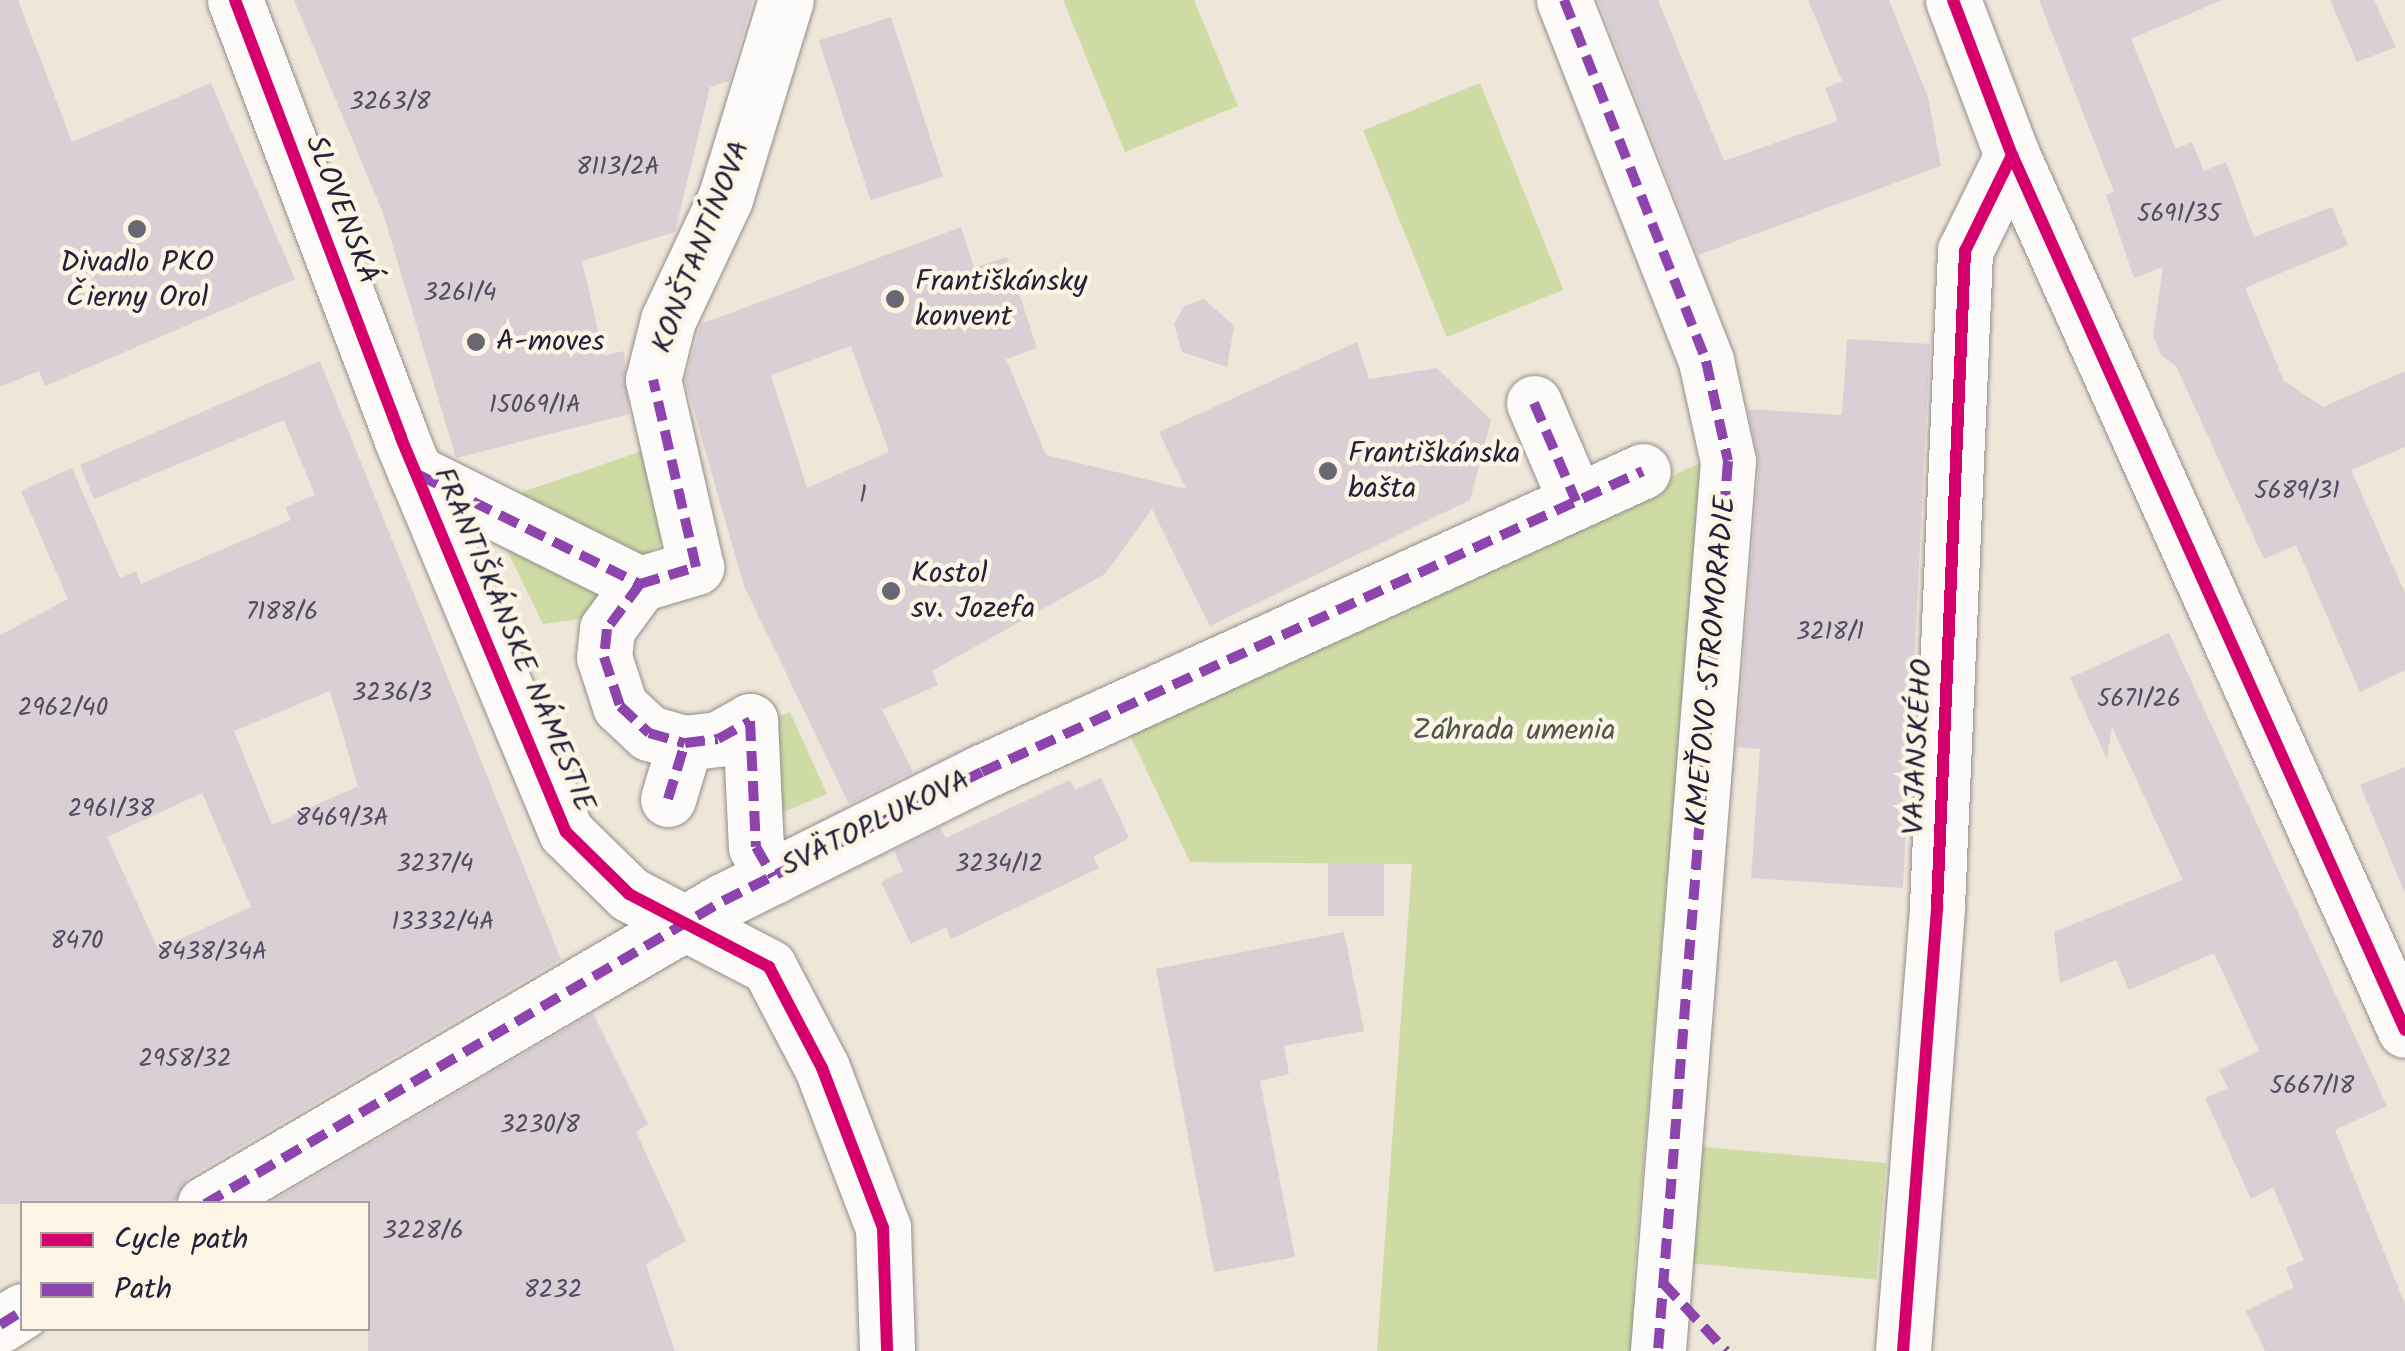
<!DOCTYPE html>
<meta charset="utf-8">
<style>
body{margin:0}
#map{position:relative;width:2405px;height:1351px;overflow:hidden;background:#eee6d9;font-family:Kalam,sans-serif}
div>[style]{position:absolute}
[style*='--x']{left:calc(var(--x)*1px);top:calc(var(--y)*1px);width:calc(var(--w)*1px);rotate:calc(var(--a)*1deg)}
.green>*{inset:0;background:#cfdba4;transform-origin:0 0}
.building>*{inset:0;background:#dacfd5;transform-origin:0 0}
.roads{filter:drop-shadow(0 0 2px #928e8b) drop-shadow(0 0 2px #928e8b)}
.minor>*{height:55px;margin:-27.5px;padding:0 27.5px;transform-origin:27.5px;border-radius:27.5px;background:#fcfbf9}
.quiet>*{height:10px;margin-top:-5px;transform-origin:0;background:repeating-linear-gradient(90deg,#8e44ad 0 20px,transparent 0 30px)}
.cycleway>*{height:12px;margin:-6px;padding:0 6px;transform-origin:6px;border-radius:6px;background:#d6006c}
.dots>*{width:28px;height:28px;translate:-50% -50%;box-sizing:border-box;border:5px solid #fcf5e5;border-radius:50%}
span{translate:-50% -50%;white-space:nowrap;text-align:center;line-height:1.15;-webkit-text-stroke:9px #fcf5e5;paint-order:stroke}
.number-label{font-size:25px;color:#504d62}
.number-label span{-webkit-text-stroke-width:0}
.street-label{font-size:30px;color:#22223b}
.poi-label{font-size:30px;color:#22223b}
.left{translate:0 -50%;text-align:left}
.park-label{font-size:30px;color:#4e574d}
.legend{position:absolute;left:20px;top:1201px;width:350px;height:130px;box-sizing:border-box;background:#fcf5e5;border:2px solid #a5a1a1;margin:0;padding:12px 18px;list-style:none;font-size:30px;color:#22223b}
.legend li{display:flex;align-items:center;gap:20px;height:50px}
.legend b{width:50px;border:2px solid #a5a1a1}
</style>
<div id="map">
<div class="green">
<div style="clip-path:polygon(1063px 0,1194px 0,1238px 106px,1125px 152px)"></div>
<div style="left:1480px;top:83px;width:223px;height:126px;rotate:68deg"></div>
<div style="clip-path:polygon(648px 449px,672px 535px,637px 562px,502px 499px)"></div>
<div style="clip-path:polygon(1702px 462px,1633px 1287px,1648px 1351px,1377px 1351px,1412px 864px,1190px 862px,1127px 729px)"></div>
<div style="clip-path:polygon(500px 536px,613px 586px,603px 616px,543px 624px)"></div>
<div style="clip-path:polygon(790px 712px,827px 794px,778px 814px,769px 720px)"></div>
<div style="left:1703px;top:1147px;width:184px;height:117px;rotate:5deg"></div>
</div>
<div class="building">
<div style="clip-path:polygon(0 0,18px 0,72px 142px,211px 83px,295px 279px,45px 386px,39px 371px,0 387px)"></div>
<div style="clip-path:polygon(294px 0,753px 0,729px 81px,710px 87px,675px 232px,582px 261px,604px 356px,624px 351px,629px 414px,456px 458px,383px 213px)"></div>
<div style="clip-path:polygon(1598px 0,1658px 0,1724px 161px,1838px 121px,1825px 88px,1842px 81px,1808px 0,1889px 0,1928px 97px,1941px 166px,1698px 255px)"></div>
<div style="clip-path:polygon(2039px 0,2222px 0,2131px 39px,2176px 149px,2192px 142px,2204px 171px,2226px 162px,2254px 237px,2332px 207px,2348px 245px,2245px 288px,2284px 381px,2323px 407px,2405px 371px,2405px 447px,2351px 470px,2405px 593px,2405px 670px,2360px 692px,2296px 545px,2264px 559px,2176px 366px,2161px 355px,2153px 335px,2163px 267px,2134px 278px,2106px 195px,2114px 192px)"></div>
<div style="clip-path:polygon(2330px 0,2374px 0,2396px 47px,2357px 62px)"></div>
<div style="left:891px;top:17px;width:168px;height:76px;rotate:72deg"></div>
<div style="clip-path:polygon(evenodd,961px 227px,974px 268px,1007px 257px,1037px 348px,1006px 359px,1046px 455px,1186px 489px,1159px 432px,1357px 342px,1369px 379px,1437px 368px,1491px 420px,1470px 500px,1210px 626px,1152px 509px,1105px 574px,932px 671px,938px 685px,882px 710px,913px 772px,849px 804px,744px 586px,685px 380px,701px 324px,961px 227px,851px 346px,889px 452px,807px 488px,771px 375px,851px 346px)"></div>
<div style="clip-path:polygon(1204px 299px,1234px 326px,1227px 367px,1182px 352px,1174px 324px,1184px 306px)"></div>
<div style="clip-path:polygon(1847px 339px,1930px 344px,1903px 888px,1751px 878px,1760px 749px,1737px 747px,1759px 463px,1748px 409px,1842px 415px)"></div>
<div style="clip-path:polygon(evenodd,320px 361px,561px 959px,189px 1177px,174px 1204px,0 1204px,0 635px,68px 599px,21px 491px,72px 468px,120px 578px,136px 571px,141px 584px,291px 520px,285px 507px,315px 495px,284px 420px,94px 499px,80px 465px,320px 361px,330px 691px,358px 786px,272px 825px,234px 731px,330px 691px,320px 361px,202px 793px,251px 907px,158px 949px,107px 837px,202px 793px)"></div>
<div style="clip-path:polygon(2169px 633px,2387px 1106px,2335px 1130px,2405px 1304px,2405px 1351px,2265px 1351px,2246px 1311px,2294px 1287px,2286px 1268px,2304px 1260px,2273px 1187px,2251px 1199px,2205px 1098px,2228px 1088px,2219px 1070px,2259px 1051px,2214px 953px,2129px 990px,2116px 960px,2060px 983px,2054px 932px,2183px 880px,2112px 727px,2107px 759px,2070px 678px)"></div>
<div style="clip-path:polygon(2405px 767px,2405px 891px,2404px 891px,2360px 785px)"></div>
<div style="clip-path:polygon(1101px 778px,1129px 838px,1093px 857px,1099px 868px,951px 939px,946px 927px,911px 944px,881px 882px,903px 871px,894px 851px,940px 828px,946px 838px,1070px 780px,1075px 790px)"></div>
<div style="left:1328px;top:863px;width:56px;height:53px"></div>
<div style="clip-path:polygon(1344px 932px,1364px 1031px,1284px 1046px,1289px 1074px,1260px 1081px,1295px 1257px,1214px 1272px,1156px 969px)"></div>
<div style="clip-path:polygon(593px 1013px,648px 1124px,636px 1132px,686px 1241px,646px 1264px,675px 1351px,368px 1351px,368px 1204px,268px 1204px)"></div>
</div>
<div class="roads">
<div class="minor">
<div style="--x:235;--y:0;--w:468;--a:69.2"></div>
<div style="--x:401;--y:438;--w:427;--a:67.3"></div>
<div style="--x:566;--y:832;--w:88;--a:44.5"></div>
<div style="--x:629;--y:894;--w:158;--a:27.5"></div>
<div style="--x:769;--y:967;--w:114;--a:62.3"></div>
<div style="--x:822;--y:1068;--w:171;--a:69.1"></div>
<div style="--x:883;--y:1228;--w:123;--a:88.1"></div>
<div style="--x:1564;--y:0;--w:388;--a:68.5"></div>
<div style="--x:1706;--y:361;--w:102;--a:77.6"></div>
<div style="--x:1728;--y:461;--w:893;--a:94.5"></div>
<div style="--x:1953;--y:0;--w:166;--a:69.2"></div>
<div style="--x:2012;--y:155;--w:959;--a:65.81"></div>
<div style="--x:1534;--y:403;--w:107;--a:66.8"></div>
<div style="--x:415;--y:472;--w:251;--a:26.5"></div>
<div style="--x:640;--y:584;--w:59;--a:-16.9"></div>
<div style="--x:696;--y:567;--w:192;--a:-102.9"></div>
<div style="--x:653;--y:380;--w:62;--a:-76"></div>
<div style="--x:668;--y:320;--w:134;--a:-64.8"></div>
<div style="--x:725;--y:199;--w:208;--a:-73"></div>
<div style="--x:640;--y:584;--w:56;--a:126.3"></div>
<div style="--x:607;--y:629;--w:28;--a:96"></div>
<div style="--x:604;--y:657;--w:52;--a:71.9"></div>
<div style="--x:620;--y:706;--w:40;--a:43"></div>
<div style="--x:649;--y:733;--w:37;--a:16"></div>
<div style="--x:685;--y:743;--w:33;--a:-7"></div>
<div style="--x:718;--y:739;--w:37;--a:-29"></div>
<div style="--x:750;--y:721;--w:126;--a:87.3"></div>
<div style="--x:756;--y:847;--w:34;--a:60"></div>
<div style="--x:668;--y:799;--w:59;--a:-73.1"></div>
<div style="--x:205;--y:1204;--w:600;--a:-30.33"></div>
<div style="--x:723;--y:901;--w:289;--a:-26.5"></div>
<div style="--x:982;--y:772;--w:726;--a:-24.48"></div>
<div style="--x:0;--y:1325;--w:26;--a:-32"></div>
<div style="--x:1903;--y:1351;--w:446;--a:-85.6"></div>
<div style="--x:1937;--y:906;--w:656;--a:-87.55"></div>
<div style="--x:1965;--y:251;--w:107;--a:-63.9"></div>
</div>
</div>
<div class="quiet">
<div style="--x:1564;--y:0;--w:388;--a:68.5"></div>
<div style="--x:1706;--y:361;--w:102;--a:77.6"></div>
<div style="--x:1728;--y:461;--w:893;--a:94.5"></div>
<div style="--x:1534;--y:403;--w:107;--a:66.8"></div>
<div style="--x:419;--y:475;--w:246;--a:26.3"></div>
<div style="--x:640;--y:584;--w:59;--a:-16.9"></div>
<div style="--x:696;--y:567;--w:192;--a:-102.9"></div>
<div style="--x:640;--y:584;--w:56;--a:126.3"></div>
<div style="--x:607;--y:629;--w:28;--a:96"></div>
<div style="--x:604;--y:657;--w:52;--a:71.9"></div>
<div style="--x:620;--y:706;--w:40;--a:43"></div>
<div style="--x:649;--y:733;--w:37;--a:16"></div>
<div style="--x:685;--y:743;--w:33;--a:-7"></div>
<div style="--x:718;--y:739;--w:37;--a:-29"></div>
<div style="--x:750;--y:721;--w:126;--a:87.3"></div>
<div style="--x:756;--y:847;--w:34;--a:60"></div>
<div style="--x:668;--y:799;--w:59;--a:-73.1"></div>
<div style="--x:205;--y:1204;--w:600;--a:-30.33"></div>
<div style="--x:723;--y:901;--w:289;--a:-26.5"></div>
<div style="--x:982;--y:772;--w:726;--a:-24.48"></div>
<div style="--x:1663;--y:1283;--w:93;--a:47.2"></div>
<div style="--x:0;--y:1325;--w:26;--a:-32"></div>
</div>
<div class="cycleway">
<div style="--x:235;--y:0;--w:468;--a:69.2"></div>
<div style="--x:401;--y:438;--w:427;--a:67.3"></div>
<div style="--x:566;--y:832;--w:88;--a:44.5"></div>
<div style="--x:629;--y:894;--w:158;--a:27.5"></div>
<div style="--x:769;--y:967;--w:114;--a:62.3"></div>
<div style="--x:822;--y:1068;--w:171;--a:69.1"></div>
<div style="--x:883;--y:1228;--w:123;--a:88.1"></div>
<div style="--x:1953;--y:0;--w:166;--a:69.2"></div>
<div style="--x:2012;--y:155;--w:959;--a:65.81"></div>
<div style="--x:1903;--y:1351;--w:446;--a:-85.6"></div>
<div style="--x:1937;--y:906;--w:656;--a:-87.55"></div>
<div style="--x:1965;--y:251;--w:107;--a:-63.9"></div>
</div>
<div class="dots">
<div style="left:137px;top:229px;background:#696772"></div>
<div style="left:895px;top:299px;background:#696772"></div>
<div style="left:476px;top:342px;background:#696772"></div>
<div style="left:1328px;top:471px;background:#696772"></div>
<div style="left:891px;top:591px;background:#696772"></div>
</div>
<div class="number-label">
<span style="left:390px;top:102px">3263/8</span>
<span style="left:618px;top:167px">8113/2A</span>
<span style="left:2179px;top:214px">5691/35</span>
<span style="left:460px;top:293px">3261/4</span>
<span style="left:535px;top:405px">15069/1A</span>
<span style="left:2297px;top:491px">5689/31</span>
<span style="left:863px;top:495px">1</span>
<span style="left:282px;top:612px">7188/6</span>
<span style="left:1830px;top:632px">3218/1</span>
<span style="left:392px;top:693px">3236/3</span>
<span style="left:2139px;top:699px">5671/26</span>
<span style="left:63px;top:708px">2962/40</span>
<span style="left:111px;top:809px">2961/38</span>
<span style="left:342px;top:818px">8469/3A</span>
<span style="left:435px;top:864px">3237/4</span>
<span style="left:999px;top:864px">3234/12</span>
<span style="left:443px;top:922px">13332/4A</span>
<span style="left:77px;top:941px">8470</span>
<span style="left:212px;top:952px">8438/34A</span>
<span style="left:185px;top:1059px">2958/32</span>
<span style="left:2312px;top:1086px">5667/18</span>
<span style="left:540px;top:1125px">3230/8</span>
<span style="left:423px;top:1231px">3228/6</span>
<span style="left:553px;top:1290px">8232</span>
</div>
<div class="street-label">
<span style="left:341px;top:210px;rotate:69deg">SLOVENSKÁ</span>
<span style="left:702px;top:247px;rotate:-69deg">KONŠTANTÍNOVA</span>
<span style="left:513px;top:640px;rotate:67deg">FRANTIŠKÁNSKE NÁMESTIE</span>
<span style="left:1712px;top:661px;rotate:-85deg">KMEŤOVO STROMORADIE</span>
<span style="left:1919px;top:747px;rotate:-87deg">VAJANSKÉHO</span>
<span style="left:876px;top:824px;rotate:-26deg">SVÄTOPLUKOVA</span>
</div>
<div class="poi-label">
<span style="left:137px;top:280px">Divadlo PKO<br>Čierny Orol</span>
<span class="left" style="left:915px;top:299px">Františkánsky<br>konvent</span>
<span class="left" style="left:496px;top:342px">A-moves</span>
<span class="left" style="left:1348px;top:471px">Františkánska<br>bašta</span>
<span class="left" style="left:911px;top:591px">Kostol<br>sv. Jozefa</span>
</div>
<div class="park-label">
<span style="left:1514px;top:731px">Záhrada umenia</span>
</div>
<ul class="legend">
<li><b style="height:12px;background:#d6006c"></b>Cycle path</li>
<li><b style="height:12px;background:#8e44ad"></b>Path</li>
</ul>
</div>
